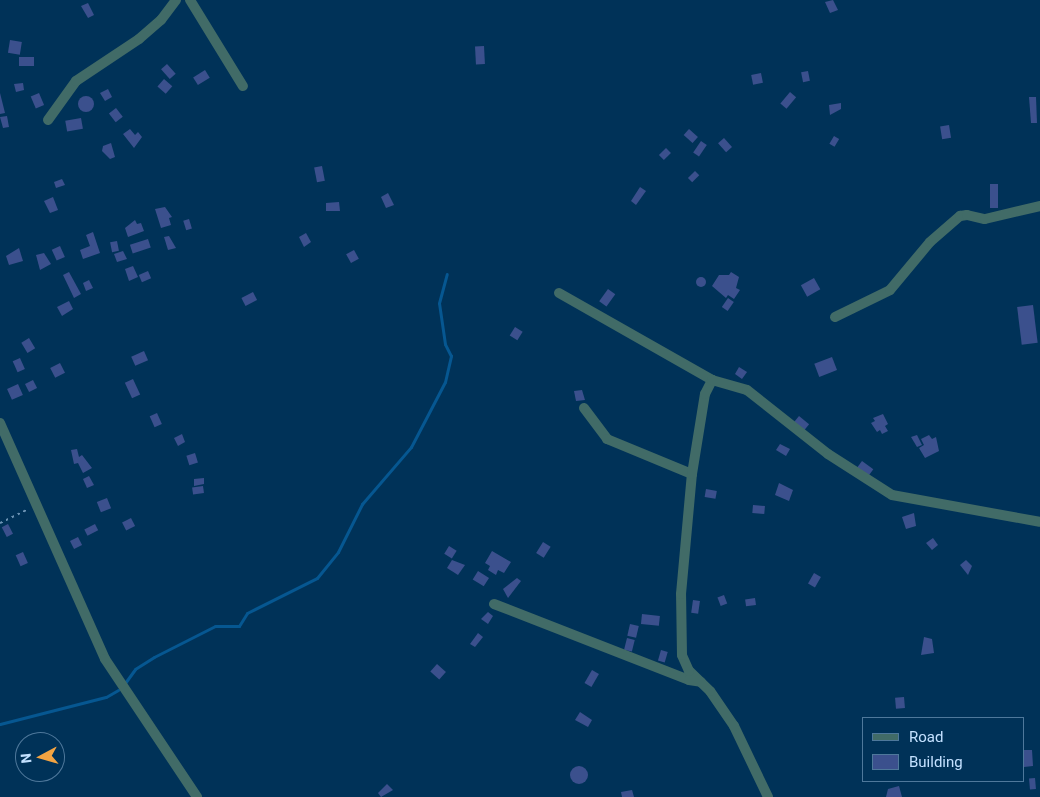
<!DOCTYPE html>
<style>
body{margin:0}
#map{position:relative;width:1040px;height:797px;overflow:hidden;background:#003258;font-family:Roboto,sans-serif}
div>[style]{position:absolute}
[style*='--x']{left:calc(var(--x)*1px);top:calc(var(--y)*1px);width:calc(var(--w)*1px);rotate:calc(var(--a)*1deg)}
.stream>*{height:3px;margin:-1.5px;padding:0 1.5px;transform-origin:1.5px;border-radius:1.5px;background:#065791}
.building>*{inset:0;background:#3b508d;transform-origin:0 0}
.round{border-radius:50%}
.path>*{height:2px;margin-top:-1px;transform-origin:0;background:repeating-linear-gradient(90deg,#6b92b3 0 2.5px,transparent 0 6.5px)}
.street>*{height:10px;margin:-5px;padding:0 5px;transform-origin:5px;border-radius:5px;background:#416b67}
span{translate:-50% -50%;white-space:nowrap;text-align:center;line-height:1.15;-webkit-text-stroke:4px #003258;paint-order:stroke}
.legend{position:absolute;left:862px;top:717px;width:162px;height:65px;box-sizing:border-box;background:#003258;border:1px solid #4e789b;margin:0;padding:6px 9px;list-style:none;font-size:15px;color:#c3e1ff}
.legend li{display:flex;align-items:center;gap:10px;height:25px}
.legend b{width:25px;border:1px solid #4e789b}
.north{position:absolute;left:15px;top:732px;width:50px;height:50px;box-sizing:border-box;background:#003258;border:1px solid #4e789b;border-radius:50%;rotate:264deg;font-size:14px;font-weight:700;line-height:20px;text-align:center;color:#c3e1ff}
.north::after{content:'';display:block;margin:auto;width:18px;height:22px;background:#f3a442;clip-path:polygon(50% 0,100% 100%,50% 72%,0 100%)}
</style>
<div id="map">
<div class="stream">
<div style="--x:125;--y:683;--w:17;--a:-54"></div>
<div style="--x:135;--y:669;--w:22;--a:-32"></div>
<div style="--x:154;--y:657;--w:68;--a:-26.9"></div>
<div style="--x:215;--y:626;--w:24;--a:0"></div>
<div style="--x:239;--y:626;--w:15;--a:-58"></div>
<div style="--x:247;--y:613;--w:78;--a:-26.6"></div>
<div style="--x:317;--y:578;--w:33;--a:-51"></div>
<div style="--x:338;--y:552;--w:54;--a:-63.4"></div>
<div style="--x:362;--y:504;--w:75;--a:-49.3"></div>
<div style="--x:411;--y:447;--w:73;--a:-62.4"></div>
<div style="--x:445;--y:382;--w:27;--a:-77"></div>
<div style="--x:451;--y:356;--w:13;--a:-117"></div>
<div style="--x:445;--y:344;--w:41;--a:-98.3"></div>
<div style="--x:439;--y:303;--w:30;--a:-75"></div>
<div style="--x:0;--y:724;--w:109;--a:-14.3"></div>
<div style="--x:106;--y:697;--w:14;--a:-30"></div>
</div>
<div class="building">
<div style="clip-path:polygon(833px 0,838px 10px,830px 13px,825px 2px)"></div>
<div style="clip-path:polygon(88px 3px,94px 15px,88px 18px,81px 6px)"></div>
<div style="left:10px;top:40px;width:12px;height:13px;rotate:9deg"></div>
<div style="left:484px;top:46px;width:18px;height:9px;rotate:87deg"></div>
<div style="left:34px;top:57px;width:9px;height:15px;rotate:90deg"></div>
<div style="left:167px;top:64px;width:13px;height:8px;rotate:48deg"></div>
<div style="left:205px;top:70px;width:9px;height:14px;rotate:58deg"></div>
<div style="left:808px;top:71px;width:10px;height:7px;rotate:79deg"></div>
<div style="left:761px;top:73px;width:10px;height:10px;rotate:79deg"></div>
<div style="left:164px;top:79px;width:11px;height:10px;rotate:41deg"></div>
<div style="clip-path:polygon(23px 83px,24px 90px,16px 92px,14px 84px)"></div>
<div style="clip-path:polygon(108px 89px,112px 97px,105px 101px,100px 93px)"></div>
<div style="left:790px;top:92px;width:8px;height:15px;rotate:40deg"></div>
<div style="clip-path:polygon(0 93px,5px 113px,0 114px)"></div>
<div style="left:39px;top:93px;width:13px;height:9px;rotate:67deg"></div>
<div class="round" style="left:78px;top:96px;width:16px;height:16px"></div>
<div style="clip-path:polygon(1029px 97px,1036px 97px,1037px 123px,1031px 123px)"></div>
<div style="clip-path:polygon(841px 103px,841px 109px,830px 115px,829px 105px)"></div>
<div style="left:116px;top:108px;width:11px;height:9px;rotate:52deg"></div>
<div style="clip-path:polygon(7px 116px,9px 127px,3px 128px,0 117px)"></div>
<div style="left:81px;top:118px;width:11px;height:16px;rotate:80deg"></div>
<div style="left:949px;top:125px;width:13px;height:9px;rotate:81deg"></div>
<div style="clip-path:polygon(130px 129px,135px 135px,138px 132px,142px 137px,134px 148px,123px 134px)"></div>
<div style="left:689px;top:129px;width:12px;height:8px;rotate:42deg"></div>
<div style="left:834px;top:136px;width:6px;height:9px;rotate:31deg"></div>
<div style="left:724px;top:138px;width:12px;height:8px;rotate:48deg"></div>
<div style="left:701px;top:141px;width:7px;height:14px;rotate:34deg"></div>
<div style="clip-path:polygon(111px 143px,115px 157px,110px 159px,102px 151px,103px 146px)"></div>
<div style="left:666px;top:148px;width:7px;height:10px;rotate:45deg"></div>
<div style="left:322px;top:166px;width:15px;height:8px;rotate:79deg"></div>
<div style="left:695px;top:171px;width:6px;height:10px;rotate:45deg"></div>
<div style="clip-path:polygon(62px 179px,65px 185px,56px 188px,54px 182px)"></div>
<div style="left:990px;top:184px;width:8px;height:24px"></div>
<div style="clip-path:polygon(640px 187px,646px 191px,636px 205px,631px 201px)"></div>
<div style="clip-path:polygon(388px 193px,394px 205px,386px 208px,381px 197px)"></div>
<div style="clip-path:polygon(53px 197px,58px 210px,50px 213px,44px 201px)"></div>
<div style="clip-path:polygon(339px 202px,340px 211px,326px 211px,326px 203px)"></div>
<div style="clip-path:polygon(165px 207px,172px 217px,169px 218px,171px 225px,161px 228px,155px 209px)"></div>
<div style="left:189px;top:219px;width:10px;height:6px;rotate:73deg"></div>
<div style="clip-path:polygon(135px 220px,137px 224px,141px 223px,144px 231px,128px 237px,125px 228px)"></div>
<div style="clip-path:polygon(93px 232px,100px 253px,83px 259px,80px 250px,90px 246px,86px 235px)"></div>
<div style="clip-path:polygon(306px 233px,311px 242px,304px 247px,299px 237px)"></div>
<div style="clip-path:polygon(169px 236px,176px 248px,168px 250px,164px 237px)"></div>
<div style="left:148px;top:239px;width:9px;height:19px;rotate:72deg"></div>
<div style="left:117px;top:241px;width:10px;height:7px;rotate:79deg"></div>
<div style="left:60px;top:246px;width:12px;height:9px;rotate:66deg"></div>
<div style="clip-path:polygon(19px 248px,23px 261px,9px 265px,6px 256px)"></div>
<div style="left:354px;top:250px;width:10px;height:9px;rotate:61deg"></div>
<div style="clip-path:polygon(123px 251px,127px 259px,117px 262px,114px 254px)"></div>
<div style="clip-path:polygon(44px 253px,51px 264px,40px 270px,36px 255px)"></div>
<div style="clip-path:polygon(133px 266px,138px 277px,129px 281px,125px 269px)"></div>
<div style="left:148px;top:271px;width:8px;height:10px;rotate:67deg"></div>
<div style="clip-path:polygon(69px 272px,81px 294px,74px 298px,63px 275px)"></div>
<div style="clip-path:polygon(731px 272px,739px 277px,736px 288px,740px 290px,734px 299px,728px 295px,726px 298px,712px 286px,719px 275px,729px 275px)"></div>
<div class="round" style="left:696px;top:277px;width:10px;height:10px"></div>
<div style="left:814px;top:278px;width:13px;height:15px;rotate:61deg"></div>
<div style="clip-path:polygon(89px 280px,93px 288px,86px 291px,83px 283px)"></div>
<div style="left:608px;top:289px;width:9px;height:15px;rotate:36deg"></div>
<div style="left:253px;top:292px;width:9px;height:13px;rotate:63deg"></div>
<div style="left:728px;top:298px;width:7px;height:11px;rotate:34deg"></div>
<div style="clip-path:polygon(69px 301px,73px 309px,62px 316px,57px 307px)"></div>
<div style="left:1033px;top:305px;width:38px;height:16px;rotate:83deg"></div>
<div style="left:515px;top:327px;width:9px;height:10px;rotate:32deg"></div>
<div style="left:29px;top:338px;width:12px;height:9px;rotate:59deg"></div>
<div style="left:144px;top:351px;width:10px;height:14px;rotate:66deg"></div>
<div style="left:832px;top:357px;width:14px;height:19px;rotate:69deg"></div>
<div style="left:20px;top:358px;width:12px;height:8px;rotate:66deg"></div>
<div style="left:60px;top:363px;width:11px;height:11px;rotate:63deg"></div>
<div style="clip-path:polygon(739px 367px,747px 372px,742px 379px,735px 374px)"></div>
<div style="left:133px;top:379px;width:17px;height:9px;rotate:65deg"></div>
<div style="left:33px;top:380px;width:9px;height:9px;rotate:63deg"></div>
<div style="left:18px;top:384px;width:12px;height:12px;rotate:66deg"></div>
<div style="clip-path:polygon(582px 390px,585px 400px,576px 401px,574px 391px)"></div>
<div style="left:157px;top:413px;width:12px;height:8px;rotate:66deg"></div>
<div style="clip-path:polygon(883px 414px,888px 424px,885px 426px,888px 431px,882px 434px,880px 430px,877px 432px,871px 423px,875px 421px,873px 418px)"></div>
<div style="left:799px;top:416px;width:13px;height:8px;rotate:39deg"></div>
<div style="clip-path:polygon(182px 434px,185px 442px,178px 446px,174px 438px)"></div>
<div style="clip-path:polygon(917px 435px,922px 445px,917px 447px,911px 437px)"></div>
<div style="clip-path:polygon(929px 435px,932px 439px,936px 437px,939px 451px,925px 458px,919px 448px,924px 445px,921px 439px)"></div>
<div style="clip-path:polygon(780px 444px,790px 449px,786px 456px,776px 450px)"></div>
<div style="clip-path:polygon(77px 449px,79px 457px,82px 455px,92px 468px,83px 473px,78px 463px,74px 464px,71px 450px)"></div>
<div style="left:195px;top:453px;width:10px;height:9px;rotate:73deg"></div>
<div style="left:862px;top:461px;width:14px;height:10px;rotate:36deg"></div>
<div style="clip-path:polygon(89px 476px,94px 485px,87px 488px,83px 479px)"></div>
<div style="clip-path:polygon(204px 478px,204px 484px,194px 486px,194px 479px)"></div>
<div style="clip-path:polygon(779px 483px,793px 490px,789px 501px,775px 495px)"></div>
<div style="left:203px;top:486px;width:7px;height:11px;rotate:82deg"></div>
<div style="left:706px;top:489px;width:11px;height:8px;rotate:10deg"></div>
<div style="left:107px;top:498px;width:11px;height:11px;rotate:68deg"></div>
<div style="left:753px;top:505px;width:12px;height:8px;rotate:5deg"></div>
<div style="clip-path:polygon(914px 513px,916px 526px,906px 529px,902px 517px)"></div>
<div style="left:131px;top:518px;width:9px;height:10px;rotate:63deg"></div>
<div style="left:8px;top:524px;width:11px;height:7px;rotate:63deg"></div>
<div style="left:95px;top:524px;width:7px;height:12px;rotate:63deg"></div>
<div style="left:78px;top:537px;width:9px;height:9px;rotate:63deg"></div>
<div style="clip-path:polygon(933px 538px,938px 545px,932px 550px,926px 543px)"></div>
<div style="left:543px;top:542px;width:9px;height:13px;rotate:32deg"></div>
<div style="left:449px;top:546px;width:9px;height:9px;rotate:32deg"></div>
<div style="clip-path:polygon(492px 551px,511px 562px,504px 573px,498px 570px,496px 575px,488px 570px,490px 566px,485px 563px)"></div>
<div style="left:23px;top:552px;width:12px;height:8px;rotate:66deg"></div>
<div style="clip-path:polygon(452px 560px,465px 565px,458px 575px,447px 568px)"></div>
<div style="clip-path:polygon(966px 560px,972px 566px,968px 575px,960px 565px)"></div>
<div style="left:478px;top:571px;width:13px;height:10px;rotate:32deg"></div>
<div style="left:814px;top:573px;width:8px;height:12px;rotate:30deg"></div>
<div style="clip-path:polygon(517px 578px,521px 581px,508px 598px,503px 589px)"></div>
<div style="left:724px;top:595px;width:9px;height:7px;rotate:69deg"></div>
<div style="left:755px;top:598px;width:7px;height:10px;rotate:82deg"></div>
<div style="left:693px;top:600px;width:7px;height:13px;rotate:8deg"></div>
<div style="clip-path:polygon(488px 612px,493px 616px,488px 624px,481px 619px)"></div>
<div style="left:642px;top:614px;width:18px;height:10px;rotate:6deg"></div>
<div style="left:630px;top:624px;width:9px;height:12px;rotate:13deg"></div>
<div style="clip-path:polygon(478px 633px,483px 637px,475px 647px,470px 644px)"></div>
<div style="clip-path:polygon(924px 637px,932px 639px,934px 653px,921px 655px)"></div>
<div style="left:627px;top:638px;width:8px;height:12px;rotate:14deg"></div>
<div style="left:661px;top:650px;width:7px;height:11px;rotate:16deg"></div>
<div style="left:437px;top:664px;width:12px;height:10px;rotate:42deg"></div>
<div style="left:592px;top:670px;width:8px;height:15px;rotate:30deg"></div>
<div style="left:904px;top:697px;width:11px;height:9px;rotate:85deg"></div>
<div style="clip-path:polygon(580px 712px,592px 720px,588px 727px,575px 720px)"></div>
<div style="clip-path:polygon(1024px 750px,1032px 750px,1033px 766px,1024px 767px)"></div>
<div class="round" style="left:570px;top:766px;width:18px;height:18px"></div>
<div style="left:1035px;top:778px;width:11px;height:6px;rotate:85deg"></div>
<div style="clip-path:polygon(387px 784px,393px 790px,381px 797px,378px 793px)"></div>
<div style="clip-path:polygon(899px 786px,902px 797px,886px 797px,888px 789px)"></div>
<div style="clip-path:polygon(632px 790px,634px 797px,622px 797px,621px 792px)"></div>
</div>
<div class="path">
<div style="--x:0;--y:523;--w:32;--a:-26"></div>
</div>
<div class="street">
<div style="--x:190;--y:0;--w:101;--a:58.4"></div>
<div style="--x:48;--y:120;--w:48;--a:-54.3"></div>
<div style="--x:76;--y:81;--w:76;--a:-33.7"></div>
<div style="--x:139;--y:39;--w:29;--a:-41"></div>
<div style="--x:161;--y:20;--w:25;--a:-53"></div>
<div style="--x:559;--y:293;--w:176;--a:29.6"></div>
<div style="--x:835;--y:317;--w:61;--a:-26.1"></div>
<div style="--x:890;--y:290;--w:62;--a:-50.2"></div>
<div style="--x:930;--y:242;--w:40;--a:-41"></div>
<div style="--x:960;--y:216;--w:7;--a:-8"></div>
<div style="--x:967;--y:215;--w:18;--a:13"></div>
<div style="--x:985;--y:219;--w:57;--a:-13.3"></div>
<div style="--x:584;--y:408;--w:39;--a:53"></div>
<div style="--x:607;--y:439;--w:92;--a:22.4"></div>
<div style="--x:0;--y:423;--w:258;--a:66"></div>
<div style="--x:105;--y:659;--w:166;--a:56.3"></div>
<div style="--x:494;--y:604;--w:209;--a:21.3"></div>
<div style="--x:689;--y:680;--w:12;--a:9"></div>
<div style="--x:768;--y:797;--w:79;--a:-115.6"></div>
<div style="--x:734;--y:726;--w:42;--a:-124.4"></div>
<div style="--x:710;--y:691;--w:29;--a:-136"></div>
<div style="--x:689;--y:671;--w:17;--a:-114"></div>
<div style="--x:682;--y:655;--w:61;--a:-90.9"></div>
<div style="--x:681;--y:594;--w:121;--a:-84.8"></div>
<div style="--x:692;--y:474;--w:81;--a:-80.8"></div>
<div style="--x:705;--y:394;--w:16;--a:-63"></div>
<div style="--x:712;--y:380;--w:36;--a:16"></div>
<div style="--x:747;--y:390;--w:103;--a:38.3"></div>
<div style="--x:828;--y:454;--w:76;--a:32.6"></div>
<div style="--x:892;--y:495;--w:150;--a:10.3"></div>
</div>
<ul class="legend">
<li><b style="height:6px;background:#416b67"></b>Road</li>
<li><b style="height:14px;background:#3b508d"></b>Building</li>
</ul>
<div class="north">N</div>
</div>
